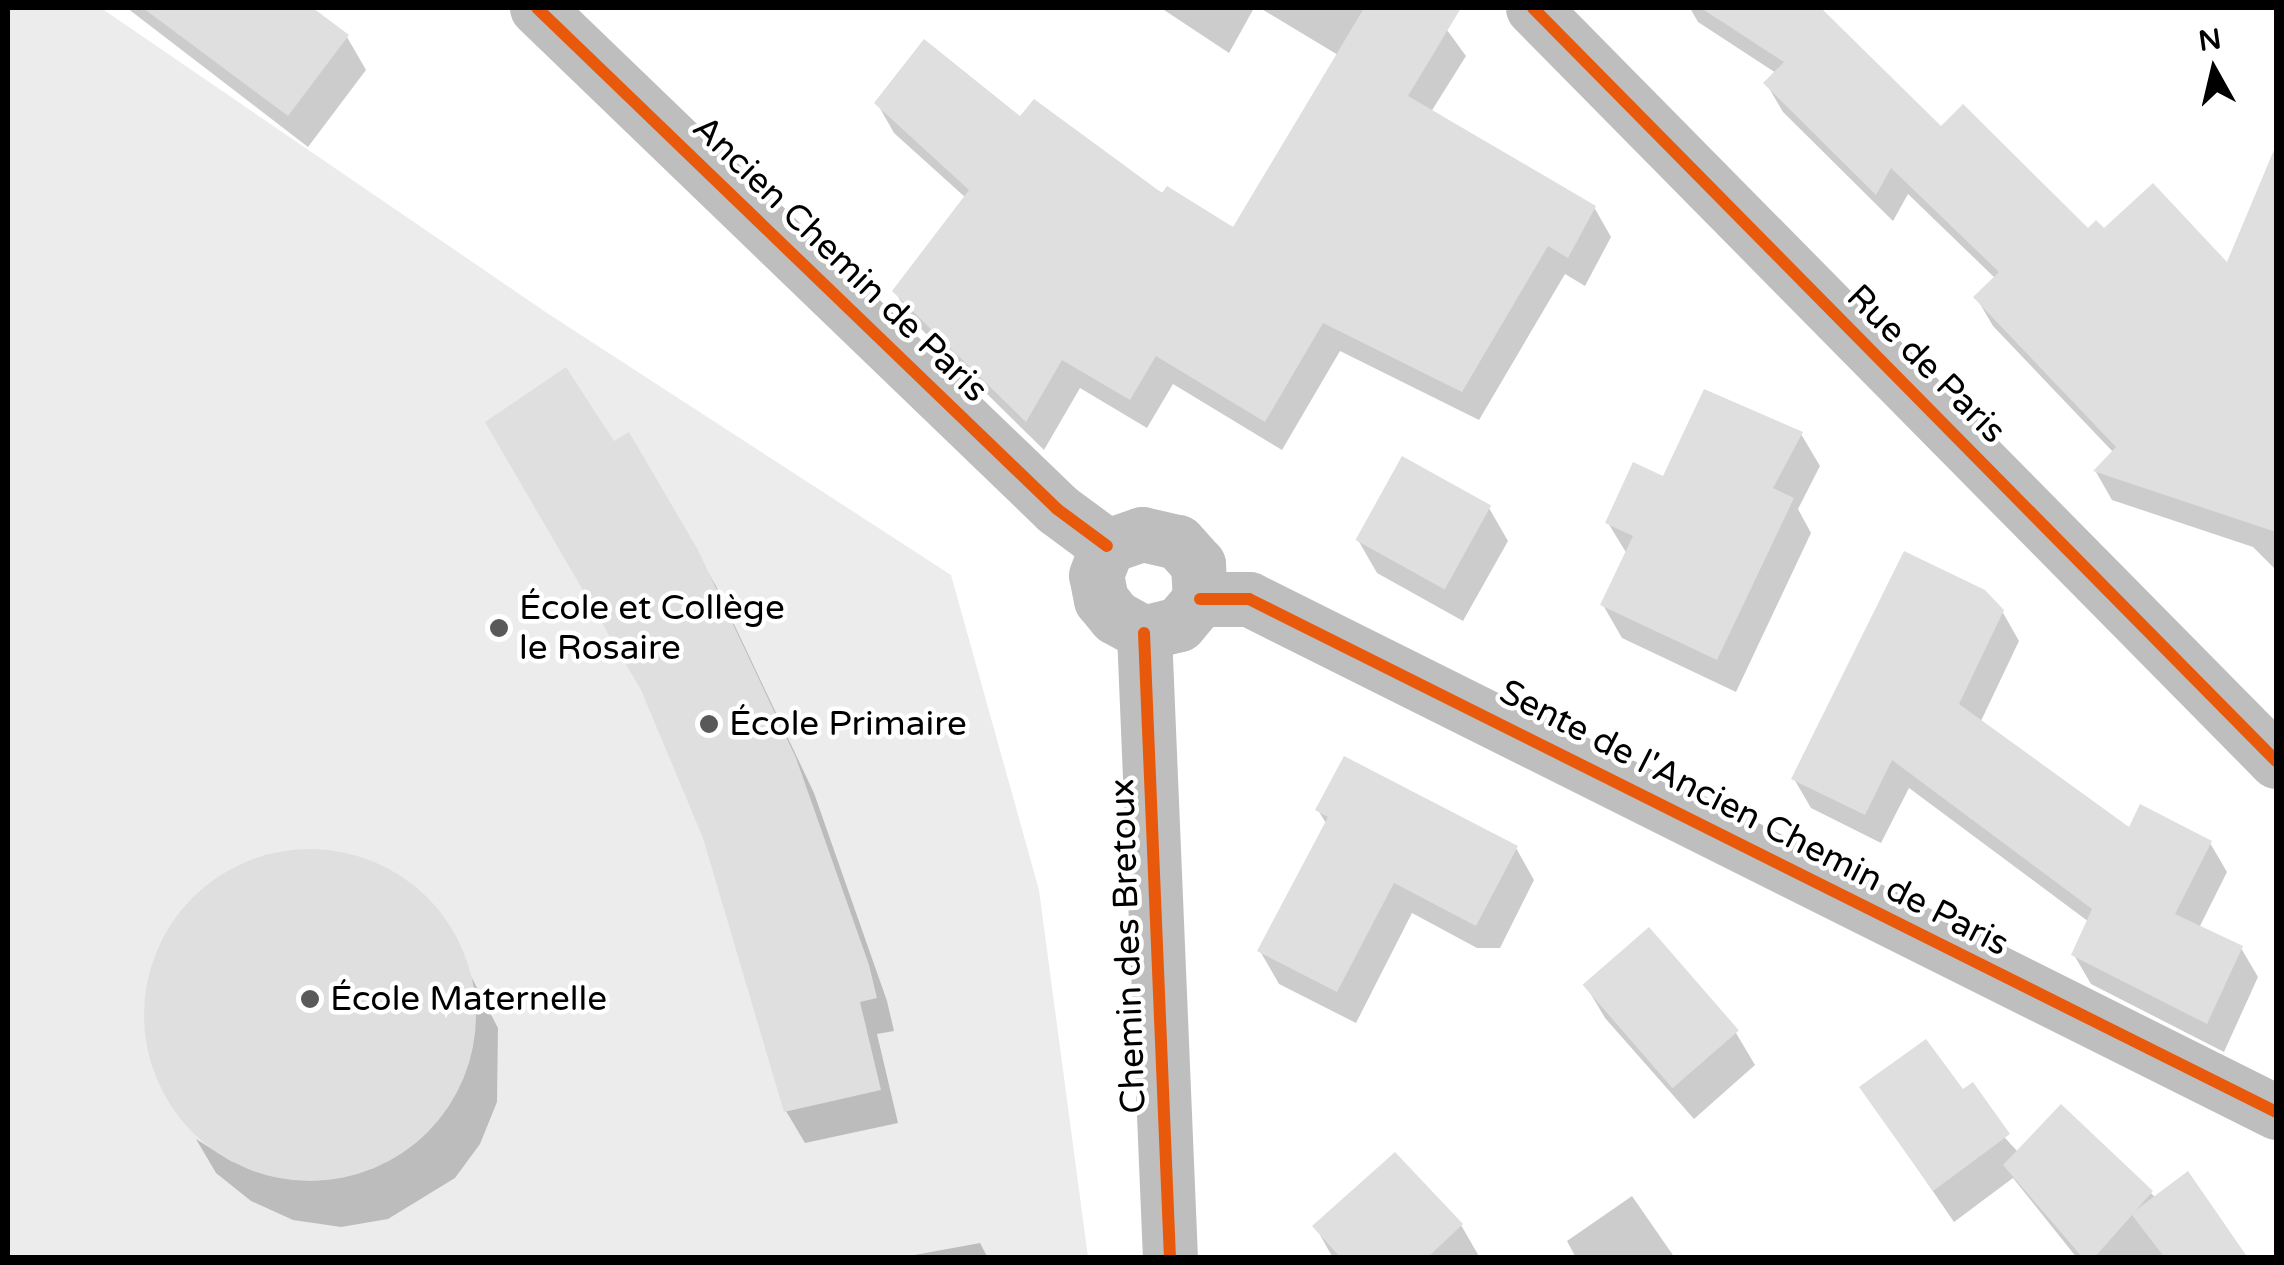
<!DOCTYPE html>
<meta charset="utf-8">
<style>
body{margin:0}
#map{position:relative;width:2284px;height:1265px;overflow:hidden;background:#fff;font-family:"Varela Round",sans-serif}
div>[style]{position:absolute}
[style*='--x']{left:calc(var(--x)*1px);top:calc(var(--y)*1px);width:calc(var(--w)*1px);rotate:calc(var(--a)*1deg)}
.green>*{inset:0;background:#ececec}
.shadow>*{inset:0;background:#0003}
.building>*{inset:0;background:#dfdfdf;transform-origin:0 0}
.round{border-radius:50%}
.minor>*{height:55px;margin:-27.5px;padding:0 27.5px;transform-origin:27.5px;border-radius:27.5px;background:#bebebe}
.tertiary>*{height:55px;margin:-27.5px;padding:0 27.5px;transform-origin:27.5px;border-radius:27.5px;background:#bebebe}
.cycleway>*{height:12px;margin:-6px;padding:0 6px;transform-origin:6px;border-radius:6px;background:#e8590c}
.dots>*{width:28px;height:28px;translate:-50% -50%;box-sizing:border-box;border:5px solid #fff;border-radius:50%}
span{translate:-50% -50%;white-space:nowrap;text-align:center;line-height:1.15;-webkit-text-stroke:9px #fff;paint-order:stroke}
.street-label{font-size:35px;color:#000}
.poi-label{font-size:35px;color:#000}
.left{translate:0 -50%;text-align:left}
.frame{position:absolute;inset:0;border:10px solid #000;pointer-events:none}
.north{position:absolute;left:2164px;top:20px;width:100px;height:100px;-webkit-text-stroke:8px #fff;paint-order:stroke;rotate:352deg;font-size:28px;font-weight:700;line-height:40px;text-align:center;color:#000}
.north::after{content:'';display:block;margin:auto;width:35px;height:45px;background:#000;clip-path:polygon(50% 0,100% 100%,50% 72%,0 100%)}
</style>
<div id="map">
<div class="green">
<div style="clip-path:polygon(8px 8px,101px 8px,547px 313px,951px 575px,1039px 890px,1088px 1257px,8px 1257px)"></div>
</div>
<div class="shadow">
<div style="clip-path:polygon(127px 8px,309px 8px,347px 37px,366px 70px,308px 147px)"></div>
<div style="clip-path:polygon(1161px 8px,1254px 8px,1229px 53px)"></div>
<div style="clip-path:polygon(1260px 8px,1431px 8px,1466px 56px,1431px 112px,1594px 207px,1611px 237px,1585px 286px,1565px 274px,1479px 420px,1340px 351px,1282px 450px,1173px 384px,1147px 428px,1080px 388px,1044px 450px,913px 321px,895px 292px,966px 198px,894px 133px,877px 103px,1020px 119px,1234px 230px,1338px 55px)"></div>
<div style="clip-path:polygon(1690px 8px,1818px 8px,1941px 130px,2088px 232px,2227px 266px,2276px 186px,2276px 400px,2230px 384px,2276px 431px,2276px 570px,2253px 547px,2112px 500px,2096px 472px,2114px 453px,1993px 326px,1976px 297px,1996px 279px,1908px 194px,1893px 221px,1783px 112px,1766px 83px,1776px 73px,1698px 22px)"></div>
<div style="clip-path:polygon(1801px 434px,1820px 466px,1798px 509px,1811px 533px,1736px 692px,1622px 638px,1603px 605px,1627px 554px,1608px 523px,1664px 479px)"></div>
<div style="clip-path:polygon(628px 435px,716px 586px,814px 793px,887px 1001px,894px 1031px,877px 1034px,898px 1123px,805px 1143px,786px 1111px,613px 445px)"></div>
<div style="clip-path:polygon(1489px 508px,1508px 541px,1463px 621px,1377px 573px,1358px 540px)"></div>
<div style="clip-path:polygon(2002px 611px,2019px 641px,1980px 723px,2130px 831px,2210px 843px,2227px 872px,2199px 928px,2241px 948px,2258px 977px,2224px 1052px,2091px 984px,2074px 955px,2089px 922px,1909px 788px,1881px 843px,1811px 808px,1794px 779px)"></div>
<div style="clip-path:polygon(1318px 810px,1516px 848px,1534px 880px,1500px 948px,1477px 948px,1412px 913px,1356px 1023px,1279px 984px,1260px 951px,1327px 825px)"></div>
<div style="clip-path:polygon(311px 850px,359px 858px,402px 878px,436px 909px,498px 1028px,497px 1102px,480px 1144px,455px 1178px,388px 1219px,341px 1227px,293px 1220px,251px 1201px,216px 1173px,196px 1139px,234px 1163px,189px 1127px,151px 1060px,149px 976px,168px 933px,199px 894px,266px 855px)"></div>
<div style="clip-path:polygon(1648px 930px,1736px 1033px,1755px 1065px,1694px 1119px,1605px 1018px,1586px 986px)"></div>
<div style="clip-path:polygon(1862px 1088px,1963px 1092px,2018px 1152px,2061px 1107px,2156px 1198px,2243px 1258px,2077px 1258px,2013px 1178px,1954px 1222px)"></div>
<div style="clip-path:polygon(1632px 1196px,1675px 1258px,1576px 1258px,1567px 1241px)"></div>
<div style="clip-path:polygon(1461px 1225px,1480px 1258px,1333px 1258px,1315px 1226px)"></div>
<div style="clip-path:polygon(980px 1243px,988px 1258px,898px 1258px)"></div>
</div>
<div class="building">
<div style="clip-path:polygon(143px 8px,313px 8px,349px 35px,288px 116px)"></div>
<div style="clip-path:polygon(1364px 8px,1461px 8px,1408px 96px,1596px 206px,1568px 258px,1548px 246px,1462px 392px,1323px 323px,1265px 422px,1156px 356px,1130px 400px,1062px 360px,1026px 422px,892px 291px,969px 190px,874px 103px,924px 39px,1020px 116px,1034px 99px,1162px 193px,1167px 186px,1233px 227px)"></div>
<div style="clip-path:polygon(1701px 8px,1821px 8px,1941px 126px,1963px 104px,2088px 228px,2096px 220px,2104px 228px,2153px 183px,2227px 262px,2276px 145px,2276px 532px,2093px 471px,2116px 447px,1973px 297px,1999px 272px,1891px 168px,1876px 195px,1763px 83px,1784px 62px)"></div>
<div style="clip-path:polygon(566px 367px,614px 441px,629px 432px,698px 550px,796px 758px,869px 965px,877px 998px,860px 1002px,881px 1090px,784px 1112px,703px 838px,641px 690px,485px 422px)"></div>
<div style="clip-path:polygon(1704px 389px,1803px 432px,1773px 488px,1794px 498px,1717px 660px,1600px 605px,1633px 536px,1605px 523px,1633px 462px,1663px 476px)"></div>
<div style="left:1402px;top:456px;width:102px;height:96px;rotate:29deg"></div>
<div style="clip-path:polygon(1904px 551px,1985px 590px,2004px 610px,1959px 704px,2129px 827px,2140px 804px,2212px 841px,2175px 914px,2243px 946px,2207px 1024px,2071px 955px,2092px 909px,1892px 760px,1865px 815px,1791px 779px)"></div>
<div style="clip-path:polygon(1344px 756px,1518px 846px,1476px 926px,1394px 883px,1337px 992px,1257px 951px,1328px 817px,1315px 810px)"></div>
<div class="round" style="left:144px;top:849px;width:332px;height:332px"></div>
<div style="left:1649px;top:927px;width:137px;height:88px;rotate:49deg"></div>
<div style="clip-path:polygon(1926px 1039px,1963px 1089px,1973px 1082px,2010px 1134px,1933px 1191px,1859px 1087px)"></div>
<div style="clip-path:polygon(2061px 1104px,2153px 1191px,2136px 1210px,2188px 1171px,2248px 1258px,2165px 1258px,2132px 1215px,2094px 1258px,2083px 1258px,2003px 1165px)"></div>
<div style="clip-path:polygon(1395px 1152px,1463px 1224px,1427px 1258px,1341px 1258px,1312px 1226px)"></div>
</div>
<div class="minor">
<div style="--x:537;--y:8;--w:722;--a:43.93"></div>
<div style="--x:1057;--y:509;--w:62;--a:36.5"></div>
<div style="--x:1142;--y:534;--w:37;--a:13"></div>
<div style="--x:1178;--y:542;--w:30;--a:48"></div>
<div style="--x:1198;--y:564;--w:35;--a:87"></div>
<div style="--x:1200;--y:599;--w:33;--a:130"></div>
<div style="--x:1179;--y:624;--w:36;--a:166"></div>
<div style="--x:1144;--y:633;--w:33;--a:-151"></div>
<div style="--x:1115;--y:617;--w:22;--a:-129"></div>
<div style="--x:1101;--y:600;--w:25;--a:-101"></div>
<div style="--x:1096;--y:575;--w:31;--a:-69"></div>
<div style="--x:1107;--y:546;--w:37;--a:-19"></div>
<div style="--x:1200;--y:599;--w:49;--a:0"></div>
<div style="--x:1249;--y:599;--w:1148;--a:26.54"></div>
<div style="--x:1144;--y:633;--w:626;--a:87.62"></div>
</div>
<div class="tertiary">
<div style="--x:1533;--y:8;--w:1058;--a:45.38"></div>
</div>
<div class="cycleway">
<div style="--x:537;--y:8;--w:722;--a:43.93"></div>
<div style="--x:1057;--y:509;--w:62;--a:36.5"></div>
<div style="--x:1533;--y:8;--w:1058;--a:45.38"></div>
<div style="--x:1200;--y:599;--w:49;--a:0"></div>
<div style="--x:1249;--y:599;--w:1148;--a:26.54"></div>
<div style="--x:1144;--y:633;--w:626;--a:87.62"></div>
</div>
<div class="dots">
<div style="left:499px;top:628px;background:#595959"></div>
<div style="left:709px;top:724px;background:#595959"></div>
<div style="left:310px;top:999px;background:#595959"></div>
</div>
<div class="street-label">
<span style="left:840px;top:259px;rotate:44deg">Ancien Chemin de Paris</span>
<span style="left:1926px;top:364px;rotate:45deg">Rue de Paris</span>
<span style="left:1754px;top:818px;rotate:27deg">Sente de l'Ancien Chemin de Paris</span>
<span style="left:1128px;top:946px;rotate:-92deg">Chemin des Bretoux</span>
</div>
<div class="poi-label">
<span class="left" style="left:519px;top:628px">École et Collège<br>le Rosaire</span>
<span class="left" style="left:729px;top:724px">École Primaire</span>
<span class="left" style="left:330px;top:999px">École Maternelle</span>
</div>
<div class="frame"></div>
<div class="north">N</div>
</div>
